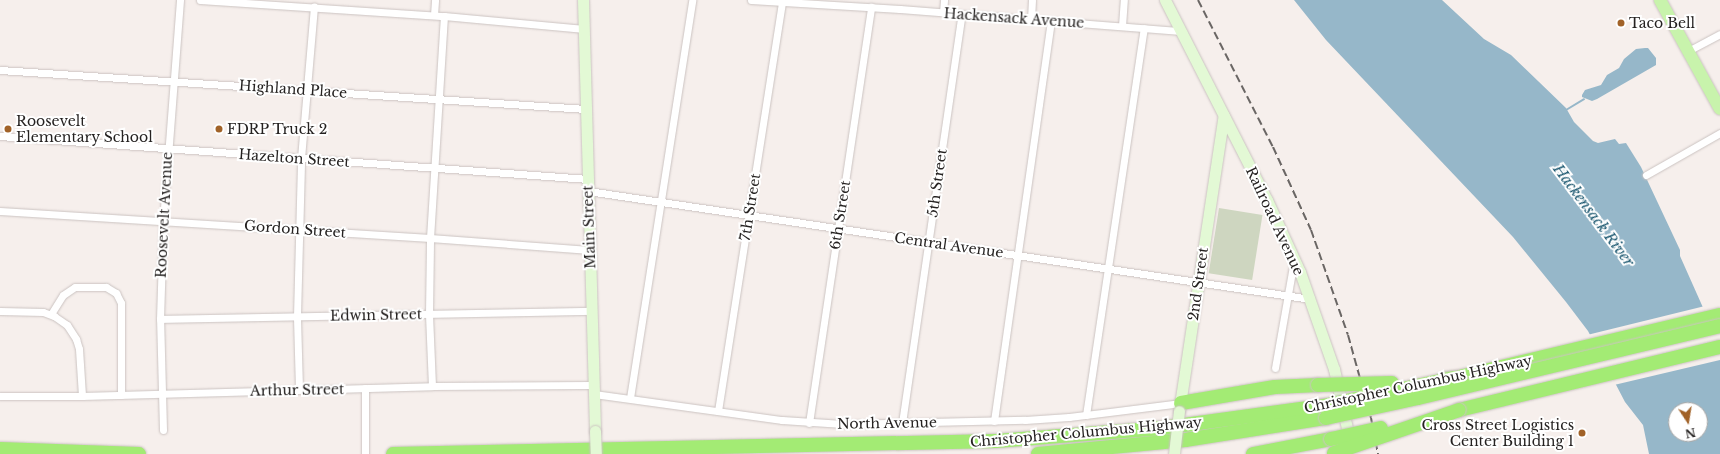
<!DOCTYPE html>
<style>
body{margin:0}
#map{position:relative;width:1720px;height:454px;overflow:hidden;background:#f6efec;font-family:"Libre Baskerville",serif}
div>[style]{position:absolute}
[style*='--x']{left:calc(var(--x)*1px);top:calc(var(--y)*1px);width:calc(var(--w)*1px);rotate:calc(var(--a)*1deg)}
.green>*{inset:0;background:#ced6c0;transform-origin:0 0}
.water>*{inset:0;background:#96b7c9}
.pier>*{inset:0;background:#f6efec}
.stream>*{height:2px;margin:-1px;padding:0 1px;transform-origin:1px;border-radius:1px;background:#96b7c9}
.roads{filter:drop-shadow(0 0 1px #cbc3c1) drop-shadow(0 0 1px #cbc3c1)}
.street>*{height:7px;margin:-3.5px;padding:0 3.5px;transform-origin:3.5px;border-radius:3.5px;background:#fff}
.secondary>*{height:11px;margin:-5.5px;padding:0 5.5px;transform-origin:5.5px;border-radius:5.5px;background:#e3f9d5}
.primary>*{height:12px;margin:-6px;padding:0 6px;transform-origin:6px;border-radius:6px;background:#c8f3ac}
.highway>*{height:14px;margin:-7px;padding:0 7px;transform-origin:7px;border-radius:7px;background:#a3eb74}
.rail>*{height:2px;margin-top:-1px;transform-origin:0;background:repeating-linear-gradient(90deg,#6a6664 0 8px,transparent 0 12px)}
.bridges{filter:drop-shadow(0 0 1px #cbc3c1) drop-shadow(0 0 1px #cbc3c1)}
.secondary-bridge>*{height:11px;margin:-5.5px;padding:0 5.5px;transform-origin:5.5px;border-radius:5.5px;background:#e3f9d5}
.highway-bridge>*{height:14px;margin:-7px;padding:0 7px;transform-origin:7px;border-radius:7px;background:#a3eb74}
.dots>*{width:11px;height:11px;translate:-50% -50%;box-sizing:border-box;border:2px solid #fff;border-radius:50%}
span{translate:-50% -50%;white-space:nowrap;text-align:center;line-height:1.15;-webkit-text-stroke:4px #fff;paint-order:stroke}
.street-label{font-size:14px;color:#252221}
.poi-label{font-size:14px;color:#252221}
.left{translate:0 -50%;text-align:left}
.right{translate:-100% -50%;text-align:right}
.water-label{font-size:15px;color:#15536c;font-style:italic}
.north{position:absolute;left:1668px;top:402px;width:40px;height:40px;box-sizing:border-box;background:#fff;border:1px solid #a8a7a6;border-radius:50%;rotate:168deg;font-size:11px;font-weight:700;line-height:16px;text-align:center;color:#252221}
.north::after{content:'';display:block;margin:auto;width:14px;height:18px;background:#a16228;clip-path:polygon(50% 0,100% 100%,50% 72%,0 100%)}
</style>
<div id="map">
<div class="green">
<div style="left:1219px;top:208px;width:44px;height:66px;rotate:9deg"></div>
</div>
<div class="water">
<div style="clip-path:polygon(evenodd,1294px 0,1442px 0,1484px 39px,1511px 55px,1566px 108px,1574px 122px,1593px 141px,1598px 143px,1615px 139px,1619px 144px,1626px 143px,1641px 167px,1680px 250px,1680px 256px,1713px 330px,1720px 358px,1720px 454px,1649px 454px,1643px 425px,1625px 402px,1588px 331px,1566px 302px,1513px 237px,1326px 40px,1294px 0,1676px 410px,1700px 410px,1700px 434px,1676px 434px,1676px 410px)"></div>
<div style="clip-path:polygon(1645px 48px,1648px 48px,1656px 58px,1656px 65px,1597px 99px,1592px 101px,1582px 97px,1582px 95px,1585px 90px,1601px 85px,1607px 75px,1619px 68px,1624px 59px,1636px 49px)"></div>
</div>
<div class="pier">
<div style="clip-path:polygon(1705px 306px,1715px 330px,1720px 349px,1720px 360px,1614px 385px,1587px 335px)"></div>
</div>
<div class="stream">
<div style="--x:1566;--y:110;--w:21;--a:-31"></div>
</div>
<div class="roads">
<div class="street">
<div style="--x:200;--y:0;--w:245;--a:3.8"></div>
<div style="--x:444;--y:16;--w:141;--a:5.3"></div>
<div style="--x:751;--y:0;--w:149;--a:3.5"></div>
<div style="--x:900;--y:9;--w:282;--a:4.5"></div>
<div style="--x:943;--y:12;--w:12;--a:-85"></div>
<div style="--x:434;--y:15;--w:15;--a:-86"></div>
<div style="--x:1031;--y:19;--w:19;--a:-87"></div>
<div style="--x:1122;--y:26;--w:26;--a:-86"></div>
<div style="--x:1688;--y:51;--w:36;--a:-28"></div>
<div style="--x:0;--y:70;--w:587;--a:3.81"></div>
<div style="--x:0;--y:136;--w:590;--a:4.18"></div>
<div style="--x:1646;--y:175;--w:85;--a:-29.6"></div>
<div style="--x:588;--y:191;--w:731;--a:8.5"></div>
<div style="--x:0;--y:211;--w:431;--a:3.6"></div>
<div style="--x:430;--y:238;--w:160;--a:4.3"></div>
<div style="--x:0;--y:311;--w:43;--a:1.3"></div>
<div style="--x:43;--y:312;--w:12;--a:20"></div>
<div style="--x:54;--y:316;--w:16;--a:35"></div>
<div style="--x:67;--y:325;--w:17;--a:57"></div>
<div style="--x:76;--y:339;--w:10;--a:73"></div>
<div style="--x:79;--y:349;--w:47;--a:86.3"></div>
<div style="--x:51;--y:314;--w:22;--a:-58"></div>
<div style="--x:63;--y:295;--w:14;--a:-34"></div>
<div style="--x:75;--y:287;--w:31;--a:0"></div>
<div style="--x:106;--y:287;--w:12;--a:31"></div>
<div style="--x:116;--y:293;--w:11;--a:63"></div>
<div style="--x:121;--y:303;--w:92;--a:90"></div>
<div style="--x:160;--y:319;--w:432;--a:-1.1"></div>
<div style="--x:1275;--y:368;--w:110;--a:-80"></div>
<div style="--x:432;--y:386;--w:72;--a:-92.4"></div>
<div style="--x:429;--y:314;--w:76;--a:-89.2"></div>
<div style="--x:430;--y:238;--w:222;--a:-86.4"></div>
<div style="--x:299;--y:389;--w:73;--a:-91.6"></div>
<div style="--x:297;--y:316;--w:158;--a:-88.5"></div>
<div style="--x:301;--y:158;--w:152;--a:-85.1"></div>
<div style="--x:594;--y:394;--w:190;--a:7.9"></div>
<div style="--x:782;--y:420;--w:61;--a:3.8"></div>
<div style="--x:843;--y:424;--w:182;--a:-1.3"></div>
<div style="--x:1025;--y:420;--w:44;--a:-3.9"></div>
<div style="--x:1069;--y:417;--w:113;--a:-7.1"></div>
<div style="--x:0;--y:396;--w:82;--a:0"></div>
<div style="--x:82;--y:396;--w:350;--a:-1.6"></div>
<div style="--x:432;--y:386;--w:162;--a:-0.4"></div>
<div style="--x:630;--y:398;--w:403;--a:-81.1"></div>
<div style="--x:718;--y:411;--w:414;--a:-81.1"></div>
<div style="--x:1086;--y:415;--w:391;--a:-81.5"></div>
<div style="--x:994;--y:421;--w:404;--a:-81.9"></div>
<div style="--x:809;--y:423;--w:421;--a:-81.5"></div>
<div style="--x:902;--y:423;--w:413;--a:-81.7"></div>
<div style="--x:163;--y:430;--w:111;--a:-91.5"></div>
<div style="--x:160;--y:319;--w:98;--a:-88.2"></div>
<div style="--x:163;--y:221;--w:222;--a:-85.6"></div>
<div style="--x:365;--y:454;--w:66;--a:-90"></div>
</div>
<div class="secondary">
<div style="--x:583;--y:0;--w:431;--a:88.4"></div>
<div style="--x:1165;--y:0;--w:225;--a:63"></div>
<div style="--x:1267;--y:200;--w:79;--a:65.4"></div>
<div style="--x:1300;--y:272;--w:103;--a:70.7"></div>
<div style="--x:1334;--y:369;--w:75;--a:77.6"></div>
<div style="--x:1179;--y:411;--w:299;--a:-81.4"></div>
</div>
<div class="primary">
<div style="--x:1660;--y:0;--w:124;--a:61.2"></div>
</div>
<div class="highway">
<div style="--x:1444;--y:379;--w:11;--a:-5"></div>
<div style="--x:1455;--y:378;--w:272;--a:-13.4"></div>
<div style="--x:1181;--y:403;--w:95;--a:-9.7"></div>
<div style="--x:1275;--y:387;--w:43;--a:-2.7"></div>
<div style="--x:1459;--y:410;--w:268;--a:-13.6"></div>
<div style="--x:0;--y:449;--w:139;--a:2.1"></div>
<div style="--x:393;--y:454;--w:603;--a:-1.24"></div>
<div style="--x:996;--y:441;--w:167;--a:-4.5"></div>
<div style="--x:1162;--y:428;--w:162;--a:-7.8"></div>
<div style="--x:1038;--y:454;--w:148;--a:-5.4"></div>
<div style="--x:1185;--y:440;--w:143;--a:-8.9"></div>
<div style="--x:1253;--y:454;--w:79;--a:-10.9"></div>
</div>
</div>
<div class="rail">
<div style="--x:1198;--y:0;--w:165;--a:63"></div>
<div style="--x:1273;--y:147;--w:91;--a:65.4"></div>
<div style="--x:1311;--y:230;--w:111;--a:70.6"></div>
<div style="--x:1348;--y:335;--w:86;--a:74.5"></div>
<div style="--x:1371;--y:418;--w:37;--a:79"></div>
</div>
<div class="bridges">
<div class="secondary-bridge">
<div style="--x:595;--y:431;--w:23;--a:88"></div>
<div style="--x:1174;--y:454;--w:43;--a:-83.4"></div>
</div>
<div class="highway-bridge">
<div style="--x:1318;--y:385;--w:74;--a:-1.5"></div>
<div style="--x:1323;--y:406;--w:135;--a:-12"></div>
<div style="--x:1326;--y:418;--w:94;--a:-12.3"></div>
<div style="--x:1418;--y:398;--w:310;--a:-13.4"></div>
<div style="--x:1331;--y:439;--w:51;--a:-12.4"></div>
<div style="--x:1334;--y:453;--w:132;--a:-19"></div>
</div>
</div>
<div class="dots">
<div style="left:1621px;top:23px;background:#a16228"></div>
<div style="left:8px;top:129px;background:#a16228"></div>
<div style="left:219px;top:129px;background:#a16228"></div>
<div style="left:1582px;top:433px;background:#a16228"></div>
</div>
<div class="street-label">
<span style="left:1014px;top:18px;rotate:4deg">Hackensack Avenue</span>
<span style="left:293px;top:89px;rotate:4deg">Highland Place</span>
<span style="left:294px;top:158px;rotate:4deg">Hazelton Street</span>
<span style="left:937px;top:183px;rotate:-82deg">5th Street</span>
<span style="left:750px;top:207px;rotate:-81deg">7th Street</span>
<span style="left:164px;top:215px;rotate:-87deg">Roosevelt Avenue</span>
<span style="left:840px;top:215px;rotate:-81deg">6th Street</span>
<span style="left:1275px;top:221px;rotate:65deg">Railroad Avenue</span>
<span style="left:589px;top:227px;rotate:-92deg">Main Street</span>
<span style="left:295px;top:229px;rotate:4deg">Gordon Street</span>
<span style="left:949px;top:245px;rotate:8deg">Central Avenue</span>
<span style="left:1198px;top:284px;rotate:-82deg">2nd Street</span>
<span style="left:376px;top:315px;rotate:-1deg">Edwin Street</span>
<span style="left:1418px;top:384px;rotate:-12deg">Christopher Columbus Highway</span>
<span style="left:297px;top:390px;rotate:-1deg">Arthur Street</span>
<span style="left:887px;top:423px;rotate:-1deg">North Avenue</span>
<span style="left:1086px;top:432px;rotate:-5deg">Christopher Columbus Highway</span>
</div>
<div class="poi-label">
<span class="left" style="left:1629px;top:23px">Taco Bell</span>
<span class="left" style="left:16px;top:129px">Roosevelt<br>Elementary School</span>
<span class="left" style="left:227px;top:129px">FDRP Truck 2</span>
<span class="right" style="left:1574px;top:433px">Cross Street Logistics<br>Center Building 1</span>
</div>
<div class="water-label">
<span style="left:1594px;top:215px;rotate:53deg">Hackensack River</span>
</div>
<div class="north">N</div>
</div>
